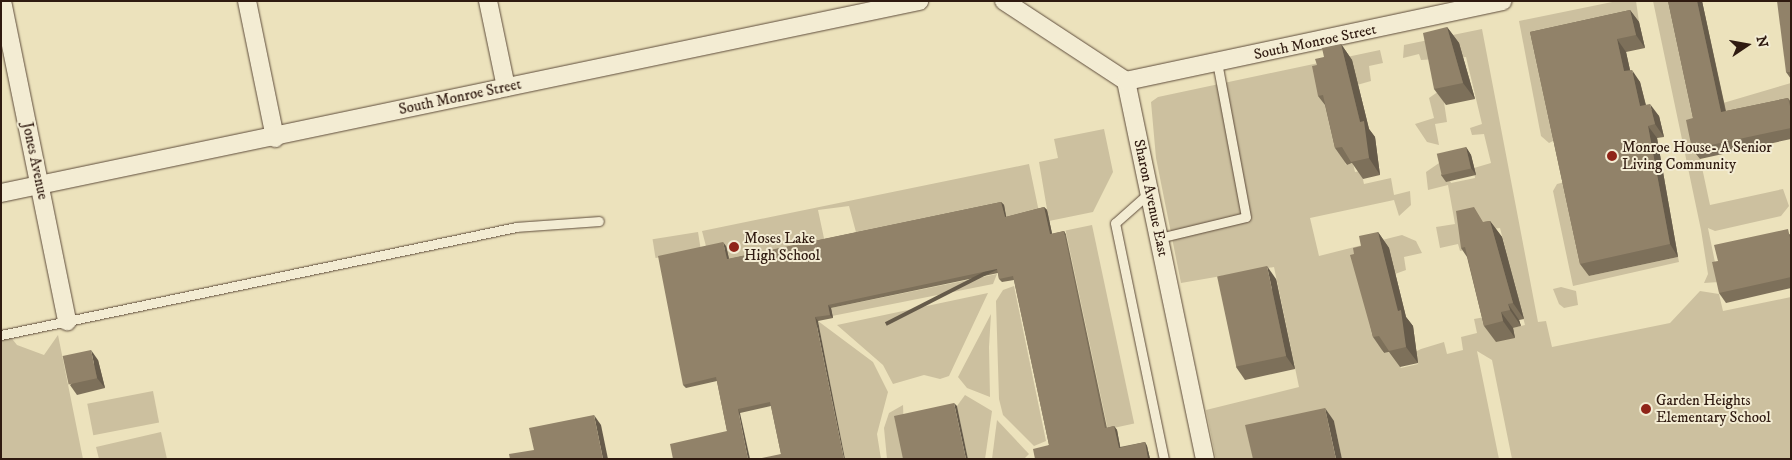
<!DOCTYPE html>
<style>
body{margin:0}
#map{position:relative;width:1792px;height:460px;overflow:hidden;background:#ece2bc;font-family:"IM FELL DW Pica",serif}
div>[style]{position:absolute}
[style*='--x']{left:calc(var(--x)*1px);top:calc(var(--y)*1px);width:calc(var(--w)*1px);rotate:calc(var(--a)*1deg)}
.green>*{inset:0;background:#ccc09f;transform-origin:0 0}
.roads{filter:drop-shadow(0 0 1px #5e4c3b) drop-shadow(0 0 1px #5e4c3b)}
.service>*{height:9px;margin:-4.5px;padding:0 4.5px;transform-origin:4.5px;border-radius:4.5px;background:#f3ecd3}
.minor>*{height:18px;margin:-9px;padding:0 9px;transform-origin:9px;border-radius:9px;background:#f3ecd3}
.wall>*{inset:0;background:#7d705a}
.shaded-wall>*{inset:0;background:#665b4a;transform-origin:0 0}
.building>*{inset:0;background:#918269;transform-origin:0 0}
.dots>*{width:14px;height:14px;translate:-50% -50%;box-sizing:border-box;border:2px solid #f3ecd3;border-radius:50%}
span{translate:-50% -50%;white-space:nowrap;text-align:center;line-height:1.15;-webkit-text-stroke:4px #f3ecd3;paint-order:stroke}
.street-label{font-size:15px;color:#2f1a10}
.poi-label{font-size:15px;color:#2f1a10}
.left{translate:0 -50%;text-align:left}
.frame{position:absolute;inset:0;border:2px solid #2f1a10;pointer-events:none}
.north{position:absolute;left:1722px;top:20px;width:50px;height:50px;-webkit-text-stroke:4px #f3ecd3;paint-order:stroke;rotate:78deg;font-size:14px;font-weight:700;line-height:20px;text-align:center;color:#2f1a10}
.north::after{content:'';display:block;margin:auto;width:18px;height:22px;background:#2f1a10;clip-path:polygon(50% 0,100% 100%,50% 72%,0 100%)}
</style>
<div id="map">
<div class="green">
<div style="clip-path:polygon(1617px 1px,1636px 1px,1639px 22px,1559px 138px,1549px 143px,1541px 136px,1519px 21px)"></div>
<div style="clip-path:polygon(1653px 1px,1683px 1px,1696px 111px,1791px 83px,1791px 109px,1694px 130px,1710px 205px,1783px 189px,1789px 206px,1781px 216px,1715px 231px,1708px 228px,1719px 282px,1704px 283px,1708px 274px,1701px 230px)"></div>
<div style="clip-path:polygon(1482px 29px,1538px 322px,1546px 321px,1552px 347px,1670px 323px,1700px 291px,1719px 294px,1723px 311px,1791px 297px,1791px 459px,1512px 459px,1492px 360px,1477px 351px,1499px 459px,1342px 459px,1334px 421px,1259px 459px,1216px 459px,1206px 410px,1299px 387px,1274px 267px,1181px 283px,1156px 158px,1151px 102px,1158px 97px,1380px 50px,1383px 63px,1369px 66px,1371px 81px,1357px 85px,1343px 154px,1346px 165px,1353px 163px,1355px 172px,1361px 171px,1364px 184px,1391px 178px,1394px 195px,1410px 191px,1411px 205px,1399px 216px,1394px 200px,1310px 218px,1319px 256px,1402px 235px,1416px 241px,1422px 253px,1404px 257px,1406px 270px,1395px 274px,1381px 343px,1383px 353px,1391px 352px,1401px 368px,1418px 364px,1415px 352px,1421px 349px,1444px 342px,1447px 354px,1463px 350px,1461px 337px,1477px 333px,1474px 319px,1490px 316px,1513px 328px,1525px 325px,1500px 228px,1492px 229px,1472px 248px,1460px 251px,1458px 244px,1440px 248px,1436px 227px,1455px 224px,1448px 185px,1428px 190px,1426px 172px,1442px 161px,1451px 183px,1475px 178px,1474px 168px,1491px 163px,1484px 134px,1472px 135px,1470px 128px,1482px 124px,1466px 57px,1421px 60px,1419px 54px,1403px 58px,1404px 45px)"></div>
<div style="clip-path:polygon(1442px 89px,1447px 122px,1435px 124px,1439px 145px,1427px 142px,1415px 124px,1434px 118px,1429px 98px)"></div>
<div style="clip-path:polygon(1104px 129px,1113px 172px,1093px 212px,1049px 221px,1039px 162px,1058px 158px,1054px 139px)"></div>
<div style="clip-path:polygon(1029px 164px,1039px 212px,1032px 215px,857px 236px,849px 206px,818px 210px,825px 243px,730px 263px,707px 250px,702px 231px)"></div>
<div style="clip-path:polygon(1569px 181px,1589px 276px,1678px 257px,1679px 262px,1573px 286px,1553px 191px,1557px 184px)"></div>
<div style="left:1092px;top:225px;width:203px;height:27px;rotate:78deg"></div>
<div style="left:698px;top:232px;width:19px;height:46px;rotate:81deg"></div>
<div style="clip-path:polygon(997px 274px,993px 284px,832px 316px,831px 308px)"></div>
<div style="clip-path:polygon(1014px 286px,1046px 441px,1034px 446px,1003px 415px,999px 399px,996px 301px,1003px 290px)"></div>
<div style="clip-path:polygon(1561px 287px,1576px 291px,1578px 305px,1564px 308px,1559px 304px,1553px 289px)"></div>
<div style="clip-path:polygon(988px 293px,949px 376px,940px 379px,924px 375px,893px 384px,883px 365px,837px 325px)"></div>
<div style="clip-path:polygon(991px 314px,989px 347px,990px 397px,967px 388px,958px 377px)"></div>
<div style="clip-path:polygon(818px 321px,873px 362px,888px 392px,877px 434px,881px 459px,845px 459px)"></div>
<div style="clip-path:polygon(5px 330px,17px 345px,44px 355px,58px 335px,83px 459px,1px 459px,1px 331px)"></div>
<div style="left:153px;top:391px;width:32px;height:67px;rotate:79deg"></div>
<div style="clip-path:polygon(965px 395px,992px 411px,985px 459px,968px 459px,957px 406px)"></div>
<div style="clip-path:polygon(903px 405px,905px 459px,887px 459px,884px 428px,889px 413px)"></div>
<div style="clip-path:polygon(997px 420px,1029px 454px,1024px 459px,992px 459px)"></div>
<div style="clip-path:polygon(161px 432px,167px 459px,99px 459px,96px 447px)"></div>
</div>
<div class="roads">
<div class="service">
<div style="--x:1149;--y:193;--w:45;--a:138.6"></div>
<div style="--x:1115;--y:223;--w:241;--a:78.3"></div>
<div style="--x:1159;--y:238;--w:89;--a:-13.6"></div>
<div style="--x:1246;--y:217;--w:158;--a:-100.6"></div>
<div style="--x:1;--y:335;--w:526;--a:-11.84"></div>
<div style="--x:516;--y:227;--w:83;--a:-4.1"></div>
</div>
<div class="minor">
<div style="--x:2;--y:1;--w:327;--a:78.5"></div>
<div style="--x:247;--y:1;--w:140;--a:78.4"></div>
<div style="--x:488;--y:1;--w:88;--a:78.2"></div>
<div style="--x:1004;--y:1;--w:146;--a:33.3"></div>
<div style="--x:1126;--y:81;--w:386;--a:78.2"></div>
<div style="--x:1126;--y:81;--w:385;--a:-12"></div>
<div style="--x:1;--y:193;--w:938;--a:-11.81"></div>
</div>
</div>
<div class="wall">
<div style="clip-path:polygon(1668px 1px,1702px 1px,1726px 111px,1788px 98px,1791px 102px,1791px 139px,1700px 159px,1692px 149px,1693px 118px)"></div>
<div style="clip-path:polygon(1791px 1px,1791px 79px,1786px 72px)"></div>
<div style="clip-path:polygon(1630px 10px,1639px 22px,1645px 48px,1626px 52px,1630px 70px,1640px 82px,1646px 105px,1659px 116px,1664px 137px,1657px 138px,1678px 257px,1589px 276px,1580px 264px,1530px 32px)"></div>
<div style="clip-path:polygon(1447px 27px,1459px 43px,1475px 99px,1446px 105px,1434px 89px)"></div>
<div style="clip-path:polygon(1341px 44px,1352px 60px,1369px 129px,1375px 137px,1380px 175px,1363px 179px,1352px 163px,1347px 165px,1335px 148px,1325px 105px,1318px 96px,1324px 57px)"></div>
<div style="clip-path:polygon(1466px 147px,1471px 155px,1476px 175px,1446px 182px,1441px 175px)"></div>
<div style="clip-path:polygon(1001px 202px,1004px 205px,1006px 217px,1044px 207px,1047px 210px,1052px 234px,1064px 231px,1066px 235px,1107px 428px,1114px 426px,1117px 430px,1120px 447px,1145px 442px,1147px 446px,1150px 459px,1035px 459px,1049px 445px,1014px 280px,1002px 282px,999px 279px,998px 273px,831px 308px,833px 318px,818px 321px,781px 454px,771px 406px,740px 413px,727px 431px,717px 381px,686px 388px,683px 385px,726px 246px,729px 259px)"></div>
<div style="clip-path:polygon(1490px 221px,1502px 237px,1524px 319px,1519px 320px,1521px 326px,1513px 328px,1515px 338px,1496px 342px,1484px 326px,1467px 257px,1461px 248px,1484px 222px)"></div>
<div style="clip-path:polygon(1378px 232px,1389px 248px,1406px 317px,1413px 326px,1418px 363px,1400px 367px,1389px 352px,1384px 353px,1373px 337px,1354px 254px)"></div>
<div style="clip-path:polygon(1791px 233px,1791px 288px,1726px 303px,1719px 293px)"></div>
<div style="clip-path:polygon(1276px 279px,1295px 369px,1245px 380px,1236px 367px)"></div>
<div style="clip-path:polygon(98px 360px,105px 388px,77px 395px,70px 385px)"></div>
</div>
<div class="shaded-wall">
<div style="clip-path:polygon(1697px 1px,1702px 1px,1728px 123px,1721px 112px)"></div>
<div style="clip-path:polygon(1630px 10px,1639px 22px,1645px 48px,1636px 35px)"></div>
<div style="clip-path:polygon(1447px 27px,1459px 43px,1475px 99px,1463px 83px)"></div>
<div style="clip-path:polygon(1617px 39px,1626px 52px,1633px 84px,1624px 71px)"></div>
<div style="clip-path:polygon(1341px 44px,1352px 60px,1369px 129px,1375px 137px,1380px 175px,1369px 158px)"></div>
<div style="clip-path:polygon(1632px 70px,1640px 82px,1649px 119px,1640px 106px)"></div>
<div style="clip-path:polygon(1650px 104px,1659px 116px,1664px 137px,1655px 124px)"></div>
<div style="clip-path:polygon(1648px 126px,1657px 138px,1678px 257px,1670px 244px)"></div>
<div style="clip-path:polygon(1466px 147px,1471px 155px,1476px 175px,1471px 168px)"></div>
<div style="clip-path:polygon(1001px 202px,1004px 205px,1007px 221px,1005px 217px)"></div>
<div style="clip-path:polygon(1044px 207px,1047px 210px,1053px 238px,1050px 234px)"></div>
<div style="clip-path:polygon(1490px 221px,1502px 237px,1524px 319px,1513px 303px)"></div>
<div style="left:1064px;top:231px;width:4px;height:201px;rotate:63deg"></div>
<div style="clip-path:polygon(1378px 232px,1389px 248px,1406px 317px,1413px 326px,1418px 363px,1406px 347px)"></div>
<div style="clip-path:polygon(723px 242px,726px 246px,730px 263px,727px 259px)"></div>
<div style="clip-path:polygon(1267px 266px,1276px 279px,1295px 369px,1286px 356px)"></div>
<div style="clip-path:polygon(1508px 304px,1519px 320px,1521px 326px,1510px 310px)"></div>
<div style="clip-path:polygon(828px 305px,831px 308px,833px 318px,830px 315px)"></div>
<div style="clip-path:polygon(1501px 312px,1513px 328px,1515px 338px,1503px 321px)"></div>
<div style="clip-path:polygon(815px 317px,818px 321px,845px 459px,844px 459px)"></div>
<div style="clip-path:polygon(91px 350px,98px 360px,105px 388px,97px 378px)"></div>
<div style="clip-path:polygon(954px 403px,957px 406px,968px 459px,966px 459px)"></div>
<div style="clip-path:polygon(1325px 408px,1334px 421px,1342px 459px,1336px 459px)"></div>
<div style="clip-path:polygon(738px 409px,740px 413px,750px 459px,748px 459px)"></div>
<div style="clip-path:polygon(594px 415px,601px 425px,608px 459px,603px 459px)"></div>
<div style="clip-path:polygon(1114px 426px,1117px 430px,1121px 451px,1119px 448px)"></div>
<div style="clip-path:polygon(1145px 442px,1147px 446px,1150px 459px,1148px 459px)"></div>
</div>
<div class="building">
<div style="clip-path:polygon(1668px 1px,1697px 1px,1721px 112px,1788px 98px,1791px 110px,1791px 128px,1692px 149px,1686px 120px,1693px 118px)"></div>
<div style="clip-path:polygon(1777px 1px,1791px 1px,1791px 72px,1786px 72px)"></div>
<div style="clip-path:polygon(1630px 10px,1636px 35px,1617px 39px,1624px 71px,1632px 70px,1640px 106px,1650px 104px,1655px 124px,1648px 126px,1670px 244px,1580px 264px,1530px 32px)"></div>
<div style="clip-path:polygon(1447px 27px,1463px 83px,1434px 89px,1423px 33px)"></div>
<div style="clip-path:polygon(1341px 44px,1360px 122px,1364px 121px,1369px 158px,1351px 162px,1342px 147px,1335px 148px,1323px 95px,1318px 96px,1312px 66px,1317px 65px,1315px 59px,1324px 57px,1322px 48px)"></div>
<div style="left:1466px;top:147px;width:22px;height:30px;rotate:77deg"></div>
<div style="clip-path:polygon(1001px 202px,1005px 217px,1044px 207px,1050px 234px,1064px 231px,1105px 428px,1114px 426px,1119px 448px,1145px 442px,1148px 459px,1035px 459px,1033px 449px,1049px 445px,1013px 276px,999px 279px,997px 269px,828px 305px,830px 315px,815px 317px,844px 459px,757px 459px,781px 454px,770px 402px,738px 409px,748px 459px,673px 459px,670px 444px,727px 431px,716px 377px,683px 385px,658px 256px,723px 242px,727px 259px)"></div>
<div style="clip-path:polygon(1474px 207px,1483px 222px,1490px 221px,1513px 303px,1508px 304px,1510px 310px,1501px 312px,1503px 321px,1484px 326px,1465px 247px,1461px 248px,1456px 211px)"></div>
<div style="clip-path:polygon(1788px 229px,1791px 242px,1791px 277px,1719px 293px,1712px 262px,1718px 261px,1714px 245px)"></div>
<div style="clip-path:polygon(1378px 232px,1398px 311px,1401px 310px,1406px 347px,1389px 351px,1379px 336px,1373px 337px,1350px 255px,1354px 254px,1353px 248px,1361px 246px,1359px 236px)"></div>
<div style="left:1267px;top:266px;width:92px;height:51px;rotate:78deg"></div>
<div style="left:91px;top:350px;width:29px;height:29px;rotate:78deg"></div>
<div style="clip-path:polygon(954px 403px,966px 459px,903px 459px,894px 416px)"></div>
<div style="clip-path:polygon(1325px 408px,1336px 459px,1253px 459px,1245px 425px)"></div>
<div style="clip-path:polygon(594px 415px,603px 459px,510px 459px,509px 454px,534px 450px,529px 428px)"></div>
</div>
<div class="dots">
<div style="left:1612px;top:156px;background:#8f2418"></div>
<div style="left:734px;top:247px;background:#8f2418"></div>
<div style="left:1646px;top:409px;background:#8f2418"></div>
</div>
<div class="street-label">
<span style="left:1315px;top:42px;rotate:-12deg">South Monroe Street</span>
<span style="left:460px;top:97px;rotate:-12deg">South Monroe Street</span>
<span style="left:35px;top:161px;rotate:78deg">Jones Avenue</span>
<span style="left:1151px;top:198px;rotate:78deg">Sharon Avenue East</span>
</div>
<div class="poi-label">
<span class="left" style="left:1622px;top:156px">Monroe House- A Senior<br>Living Community</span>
<span class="left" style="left:744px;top:247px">Moses Lake<br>High School</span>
<span class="left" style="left:1656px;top:409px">Garden Heights<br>Elementary School</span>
</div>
<div class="frame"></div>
<div class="north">N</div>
</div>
